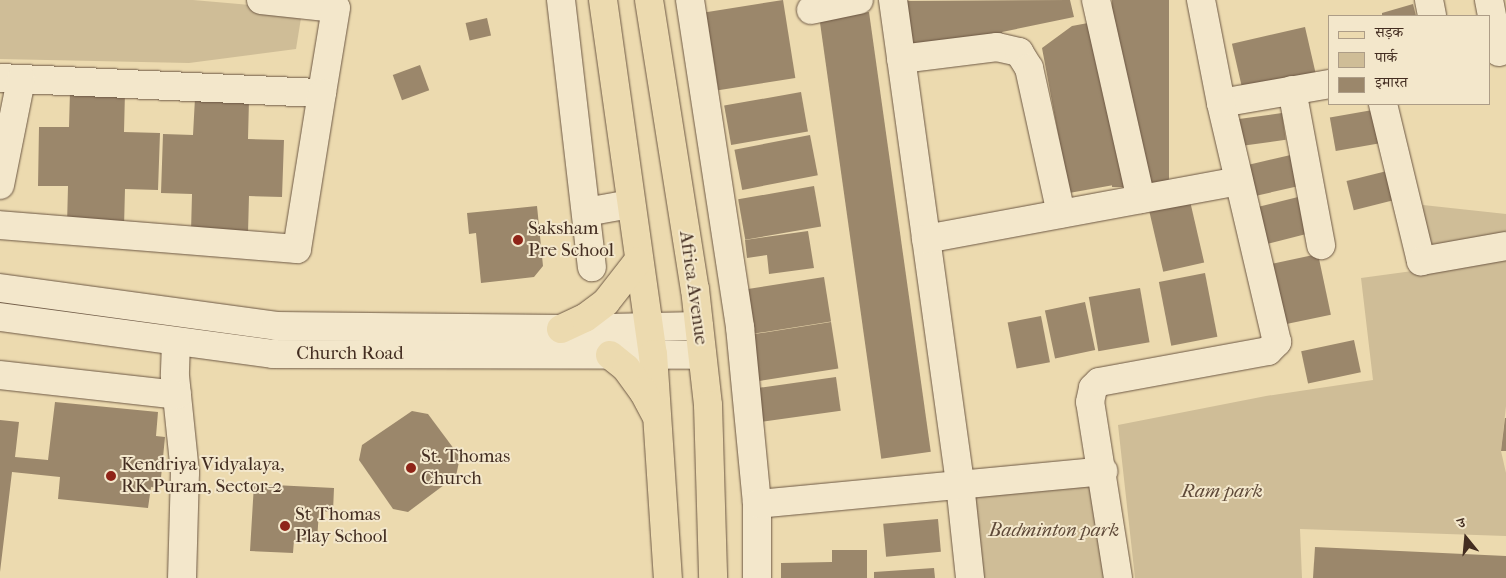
<!DOCTYPE html>
<meta charset="utf-8">
<style>
body{margin:0}
#map{position:relative;width:1506px;height:578px;overflow:hidden;background:#ecdaaf;font-family:"IM FELL French Canon","Noto Serif Devanagari",serif}
div>[style]{position:absolute}
[style*='--x']{left:calc(var(--x)*1px);top:calc(var(--y)*1px);width:calc(var(--w)*1px);rotate:calc(var(--a)*1deg)}
.green>*{inset:0;background:#cfbd97}
.building>*{inset:0;background:#9b876b;transform-origin:0 0}
.roads{filter:drop-shadow(0 0 1px #6d5844) drop-shadow(0 0 1px #6d5844)}
.minor>*{height:28px;margin:-14px;padding:0 14px;transform-origin:14px;border-radius:14px;background:#f3e7cb}
.major>*{height:28px;margin:-14px;padding:0 14px;transform-origin:14px;border-radius:14px;background:#ecdaaf}
.dots>*{width:14px;height:14px;translate:-50% -50%;box-sizing:border-box;border:2px solid #f3e7cb;border-radius:50%}
span{translate:-50% -50%;white-space:nowrap;text-align:center;line-height:1.15;-webkit-text-stroke:4px #f3e7cb;paint-order:stroke}
.poi-label{font-size:19px;color:#432d21}
.left{translate:0 -50%;text-align:left}
.street-label{font-size:19px;color:#432d21}
.park-label{font-size:19px;color:#5f4a39;font-style:italic}
.legend{position:absolute;left:1328px;top:15px;width:162px;height:90px;box-sizing:border-box;background:#f3e7cb;border:1px solid #ad9d87;margin:0;padding:6px 9px;list-style:none;font-size:15px;color:#432d21}
.legend li{display:flex;align-items:center;gap:10px;height:25px}
.legend b{width:25px;border:1px solid #ad9d87}
.north{position:absolute;left:1441px;top:513px;width:50px;height:50px;-webkit-text-stroke:4px #f3e7cb;paint-order:stroke;rotate:343deg;font-size:14px;font-weight:700;line-height:20px;text-align:center;color:#432d21}
.north::after{content:'';display:block;margin:auto;width:18px;height:22px;background:#432d21;clip-path:polygon(50% 0,100% 100%,50% 72%,0 100%)}
</style>
<div id="map">
<div class="green">
<div style="clip-path:polygon(0 0,193px 0,262px 6px,301px 18px,296px 49px,189px 63px,0 59px)"></div>
<div style="clip-path:polygon(1423px 205px,1506px 214px,1506px 406px,1501px 451px,1506px 473px,1506px 536px,1300px 529px,1302px 578px,1135px 578px,1118px 425px,1266px 396px,1373px 380px,1361px 278px,1420px 270px)"></div>
<div style="clip-path:polygon(1100px 479px,1106px 578px,980px 578px,973px 492px)"></div>
</div>
<div class="building">
<div style="left:783px;top:0;width:79px;height:78px;rotate:81deg"></div>
<div style="clip-path:polygon(1070px 0,1074px 17px,1002px 32px,1003px 37px,915px 53px,906px 1px)"></div>
<div style="left:1112px;top:0;width:57px;height:187px"></div>
<div style="clip-path:polygon(1413px 4px,1416px 16px,1382px 16px,1382px 13px)"></div>
<div style="left:869px;top:12px;width:444px;height:50px;rotate:82deg"></div>
<div style="left:487px;top:18px;width:18px;height:22px;rotate:77deg"></div>
<div style="clip-path:polygon(1088px 23px,1096px 61px,1103px 60px,1125px 183px,1069px 193px,1042px 48px,1072px 26px)"></div>
<div style="left:1305px;top:27px;width:52px;height:75px;rotate:77deg"></div>
<div style="left:420px;top:65px;width:27px;height:29px;rotate:70deg"></div>
<div style="clip-path:polygon(70px 91px,125px 92px,124px 132px,160px 133px,158px 190px,125px 189px,124px 227px,67px 225px,68px 186px,38px 186px,39px 127px,69px 127px)"></div>
<div style="left:801px;top:92px;width:40px;height:78px;rotate:80deg"></div>
<div style="clip-path:polygon(195px 98px,249px 100px,248px 139px,284px 140px,282px 197px,249px 196px,248px 233px,191px 232px,192px 194px,161px 193px,163px 134px,193px 135px)"></div>
<div style="left:1384px;top:108px;width:34px;height:55px;rotate:80deg"></div>
<div style="left:1282px;top:113px;width:27px;height:49px;rotate:82deg"></div>
<div style="left:810px;top:135px;width:41px;height:77px;rotate:79deg"></div>
<div style="left:1295px;top:154px;width:32px;height:54px;rotate:77deg"></div>
<div style="left:1395px;top:169px;width:30px;height:50px;rotate:76deg"></div>
<div style="left:814px;top:186px;width:41px;height:77px;rotate:80deg"></div>
<div style="left:1298px;top:197px;width:38px;height:49px;rotate:76deg"></div>
<div style="left:1190px;top:201px;width:63px;height:42px;rotate:77deg"></div>
<div style="clip-path:polygon(537px 206px,543px 266px,534px 277px,481px 283px,476px 233px,469px 234px,467px 213px)"></div>
<div style="clip-path:polygon(808px 231px,814px 268px,769px 274px,767px 255px,747px 258px,745px 240px)"></div>
<div style="left:1318px;top:254px;width:62px;height:54px;rotate:78deg"></div>
<div style="left:1205px;top:273px;width:65px;height:47px;rotate:79deg"></div>
<div style="left:824px;top:277px;width:45px;height:77px;rotate:81deg"></div>
<div style="left:1140px;top:288px;width:55px;height:52px;rotate:80deg"></div>
<div style="left:1085px;top:302px;width:49px;height:41px;rotate:78deg"></div>
<div style="left:1041px;top:316px;width:47px;height:34px;rotate:79deg"></div>
<div style="left:831px;top:322px;width:47px;height:80px;rotate:81deg"></div>
<div style="left:1354px;top:340px;width:33px;height:54px;rotate:78deg"></div>
<div style="left:836px;top:377px;width:34px;height:80px;rotate:82deg"></div>
<div style="clip-path:polygon(55px 402px,158px 412px,156px 436px,165px 437px,160px 488px,151px 487px,148px 508px,58px 499px,60px 477px,12px 472px,0 572px,0 420px,19px 422px,15px 457px,48px 460px)"></div>
<div style="clip-path:polygon(412px 411px,428px 414px,460px 457px,456px 476px,408px 512px,393px 509px,359px 460px,362px 445px)"></div>
<div style="clip-path:polygon(1505px 418px,1506px 418px,1506px 451px,1501px 451px)"></div>
<div style="clip-path:polygon(254px 484px,334px 488px,333px 512px,319px 511px,317px 541px,294px 540px,293px 553px,250px 551px)"></div>
<div style="left:938px;top:519px;width:33px;height:55px;rotate:85deg"></div>
<div style="clip-path:polygon(1315px 547px,1506px 556px,1506px 578px,1313px 578px)"></div>
<div style="clip-path:polygon(832px 550px,867px 550px,867px 578px,781px 578px,781px 563px,832px 562px)"></div>
<div style="clip-path:polygon(934px 568px,935px 578px,874px 578px,874px 572px)"></div>
</div>
<div class="roads">
<div class="minor">
<div style="--x:261;--y:0;--w:75;--a:6.1"></div>
<div style="--x:336;--y:8;--w:86;--a:99.4"></div>
<div style="--x:561;--y:0;--w:269;--a:83.4"></div>
<div style="--x:690;--y:0;--w:331;--a:81.3"></div>
<div style="--x:740;--y:327;--w:178;--a:84.5"></div>
<div style="--x:757;--y:504;--w:74;--a:90"></div>
<div style="--x:893;--y:0;--w:489;--a:82.1"></div>
<div style="--x:960;--y:484;--w:95;--a:83.9"></div>
<div style="--x:1096;--y:0;--w:204;--a:77.3"></div>
<div style="--x:1429;--y:0;--w:16;--a:79"></div>
<div style="--x:1489;--y:0;--w:53;--a:79.1"></div>
<div style="--x:811;--y:10;--w:49;--a:-11.8"></div>
<div style="--x:901;--y:59;--w:97;--a:-7.1"></div>
<div style="--x:997;--y:47;--w:23;--a:13"></div>
<div style="--x:1019;--y:52;--w:19;--a:58"></div>
<div style="--x:1029;--y:68;--w:149;--a:77.6"></div>
<div style="--x:0;--y:78;--w:322;--a:2.7"></div>
<div style="--x:322;--y:93;--w:158;--a:99.1"></div>
<div style="--x:297;--y:249;--w:298;--a:-175.4"></div>
<div style="--x:1292;--y:90;--w:158;--a:79.4"></div>
<div style="--x:1221;--y:103;--w:111;--a:-9.9"></div>
<div style="--x:1383;--y:104;--w:162;--a:76.4"></div>
<div style="--x:1421;--y:261;--w:86;--a:-10"></div>
<div style="--x:0;--y:185;--w:107;--a:-78.7"></div>
<div style="--x:586;--y:212;--w:45;--a:-10.3"></div>
<div style="--x:926;--y:239;--w:318;--a:-10.5"></div>
<div style="--x:0;--y:288;--w:279;--a:7.8"></div>
<div style="--x:276;--y:326;--w:285;--a:0.6"></div>
<div style="--x:561;--y:329;--w:138;--a:-1.2"></div>
<div style="--x:0;--y:317;--w:275;--a:7.7"></div>
<div style="--x:273;--y:354;--w:429;--a:0.1"></div>
<div style="--x:176;--y:342;--w:34;--a:92"></div>
<div style="--x:175;--y:376;--w:97;--a:84.1"></div>
<div style="--x:185;--y:472;--w:106;--a:91.6"></div>
<div style="--x:0;--y:375;--w:178;--a:6.4"></div>
<div style="--x:757;--y:504;--w:348;--a:-5.4"></div>
<div style="--x:1118;--y:578;--w:178;--a:-99"></div>
<div style="--x:1090;--y:402;--w:14;--a:-78"></div>
<div style="--x:1093;--y:388;--w:8;--a:-45"></div>
<div style="--x:1099;--y:382;--w:172;--a:-10.4"></div>
<div style="--x:1268;--y:351;--w:13;--a:-45"></div>
<div style="--x:1277;--y:342;--w:245;--a:-103.2"></div>
<div style="--x:1221;--y:103;--w:105;--a:-101"></div>
</div>
<div class="major">
<div style="--x:603;--y:0;--w:358;--a:82"></div>
<div style="--x:653;--y:354;--w:225;--a:86.2"></div>
<div style="--x:649;--y:0;--w:293;--a:81"></div>
<div style="--x:695;--y:289;--w:117;--a:83.6"></div>
<div style="--x:708;--y:405;--w:173;--a:88.3"></div>
<div style="--x:561;--y:329;--w:26;--a:-25"></div>
<div style="--x:585;--y:318;--w:26;--a:-37"></div>
<div style="--x:606;--y:302;--w:52;--a:-52"></div>
<div style="--x:610;--y:355;--w:21;--a:39"></div>
<div style="--x:626;--y:368;--w:29;--a:54"></div>
<div style="--x:643;--y:391;--w:26;--a:62"></div>
</div>
</div>
<div class="dots">
<div style="left:518px;top:240px;background:#8f2418"></div>
<div style="left:411px;top:468px;background:#8f2418"></div>
<div style="left:111px;top:476px;background:#8f2418"></div>
<div style="left:285px;top:526px;background:#8f2418"></div>
</div>
<div class="poi-label">
<span class="left" style="left:528px;top:240px">Saksham<br>Pre School</span>
<span class="left" style="left:421px;top:468px">St. Thomas<br>Church</span>
<span class="left" style="left:121px;top:476px">Kendriya Vidyalaya,<br>RK Puram, Sector-2</span>
<span class="left" style="left:295px;top:526px">St Thomas<br>Play School</span>
</div>
<div class="street-label">
<span style="left:693px;top:288px;rotate:82deg">Africa Avenue</span>
<span style="left:350px;top:354px">Church Road</span>
</div>
<div class="park-label">
<span style="left:1222px;top:492px">Ram park</span>
<span style="left:1054px;top:531px">Badminton park</span>
</div>
<ul class="legend">
<li><b style="height:6px;background:#ecdaaf"></b>सड़क</li>
<li><b style="height:14px;background:#cfbd97"></b>पार्क</li>
<li><b style="height:14px;background:#9b876b"></b>इमारत</li>
</ul>
<div class="north">उ</div>
</div>
